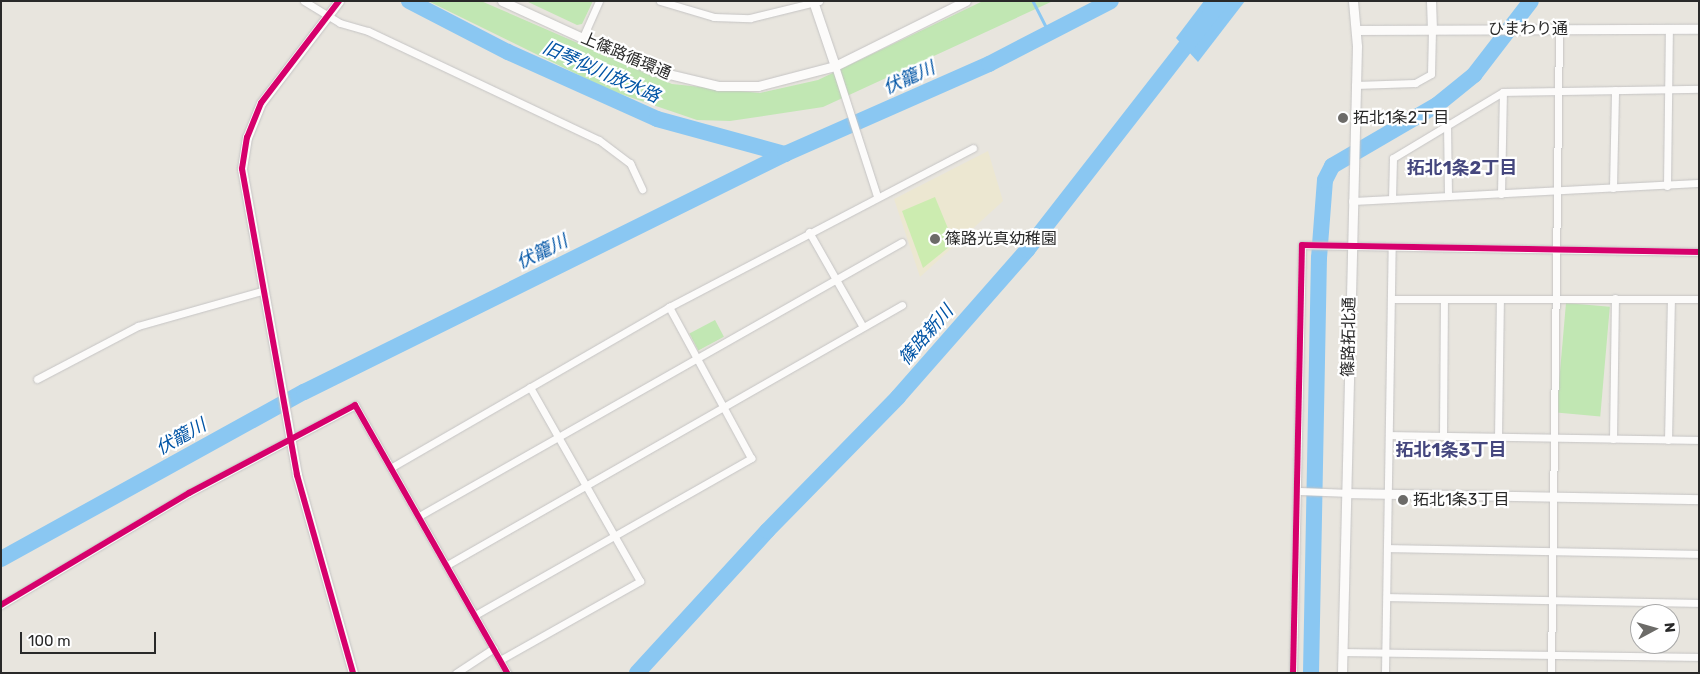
<!DOCTYPE html>
<meta charset="utf-8">
<style>
body{margin:0}
#map{position:relative;width:1700px;height:674px;overflow:hidden;background:#e8e5de;font-family:Rubik,"Noto Sans JP",sans-serif}
div>[style]{position:absolute}
[style*='--x']{left:calc(var(--x)*1px);top:calc(var(--y)*1px);width:calc(var(--w)*1px);rotate:calc(var(--a)*1deg)}
.education>*{inset:0;background:#ece7d1}
.green>*{inset:0;background:#c1e7b3;transform-origin:0 0}
.pitch>*{inset:0;background:#ccecb0}
.water>*{inset:0;background:#8ac7f2}
.stream>*{height:2.5px;margin:-1.25px;padding:0 1.25px;transform-origin:1.25px;border-radius:1.25px;background:#8ac7f2}
.river>*{height:16px;margin:-8px;padding:0 8px;transform-origin:8px;border-radius:8px;background:#8ac7f2}
.roads{filter:drop-shadow(0 0 1px #c5c4c4) drop-shadow(0 0 1px #c5c4c4)}
.minor>*{height:7px;margin:-3.5px;padding:0 3.5px;transform-origin:3.5px;border-radius:3.5px;background:#fcfbfa}
.tertiary>*{height:9px;margin:-4.5px;padding:0 4.5px;transform-origin:4.5px;border-radius:4.5px;background:#fcfbfa}
.cycleway>*{height:6px;margin:-3px;padding:0 3px;transform-origin:3px;border-radius:3px;background:#d6006c}
.dots>*{width:14px;height:14px;translate:-50% -50%;box-sizing:border-box;border:2px solid #fff;border-radius:50%}
span{translate:-50% -50%;white-space:nowrap;text-align:center;line-height:1.15;-webkit-text-stroke:4.5px #fff;paint-order:stroke}
.street-label{font-size:16px;color:#292929}
.poi-label{font-size:16px;color:#292929}
.left{translate:0 -50%;text-align:left}
.water-label{font-size:18px;color:#0154a5;font-style:italic}
.neighbourhood-label{font-size:18px;color:#45477e;font-weight:700}
.frame{position:absolute;inset:0;border:2px solid #292929;pointer-events:none}
.north{position:absolute;left:1630px;top:604px;width:50px;height:50px;box-sizing:border-box;background:#fff;border:1px solid #a9a9a9;border-radius:50%;rotate:84deg;font-size:14px;font-weight:700;line-height:20px;text-align:center;color:#292929}
.north::after{content:'';display:block;margin:auto;width:18px;height:22px;background:#6c6b68;clip-path:polygon(50% 0,100% 100%,50% 72%,0 100%)}
.scale{position:absolute;left:20px;top:632px;width:136px;height:22px;box-sizing:border-box;border:2px solid #292929;border-top:0;padding-left:6px;font-size:15px;line-height:18px;white-space:nowrap;color:#292929;-webkit-text-stroke:4px #fff;paint-order:stroke}
</style>
<div id="map">
<div class="education">
<div style="clip-path:polygon(988px 151px,1003px 201px,920px 277px,894px 199px)"></div>
</div>
<div class="green">
<div style="clip-path:polygon(428px 1px,481px 1px,672px 84px,760px 93px,818px 80px,983px 1px,1053px 1px,823px 107px,730px 121px,697px 120px,609px 90px)"></div>
<div style="clip-path:polygon(526px 1px,593px 1px,582px 24px,577px 25px)"></div>
<div style="left:1566px;top:303px;width:44px;height:110px;rotate:5deg"></div>
<div style="left:715px;top:320px;width:19px;height:29px;rotate:62deg"></div>
</div>
<div class="pitch">
<div style="clip-path:polygon(935px 197px,954px 243px,923px 268px,902px 211px)"></div>
</div>
<div class="water">
<div style="clip-path:polygon(1204px 1px,1245px 1px,1198px 62px,1176px 38px)"></div>
</div>
<div class="stream">
<div style="--x:1033;--y:1;--w:35;--a:63"></div>
</div>
<div class="river">
<div style="--x:409;--y:1;--w:111;--a:27.3"></div>
<div style="--x:508;--y:52;--w:163;--a:24.2"></div>
<div style="--x:657;--y:119;--w:133;--a:15.3"></div>
<div style="--x:1;--y:559;--w:346;--a:-28.9"></div>
<div style="--x:304;--y:392;--w:537;--a:-26.33"></div>
<div style="--x:785;--y:154;--w:223;--a:-23.8"></div>
<div style="--x:989;--y:64;--w:137;--a:-27.3"></div>
<div style="--x:637;--y:673;--w:193;--a:-47.5"></div>
<div style="--x:767;--y:531;--w:187;--a:-45.6"></div>
<div style="--x:898;--y:397;--w:196;--a:-48.7"></div>
<div style="--x:1027;--y:250;--w:316;--a:-52.1"></div>
<div style="--x:1311;--y:673;--w:415;--a:-88.9"></div>
<div style="--x:1319;--y:258;--w:78;--a:-85.6"></div>
<div style="--x:1325;--y:180;--w:16;--a:-63"></div>
<div style="--x:1332;--y:166;--w:121;--a:-30.2"></div>
<div style="--x:1437;--y:105;--w:48;--a:-39"></div>
<div style="--x:1474;--y:75;--w:93;--a:-52.4"></div>
</div>
<div class="roads">
<div class="minor">
<div style="--x:304;--y:1;--w:42;--a:31.4"></div>
<div style="--x:340;--y:23;--w:29;--a:16"></div>
<div style="--x:368;--y:31;--w:255;--a:25.3"></div>
<div style="--x:599;--y:140;--w:39;--a:37"></div>
<div style="--x:630;--y:163;--w:29;--a:65"></div>
<div style="--x:660;--y:1;--w:56;--a:16.5"></div>
<div style="--x:714;--y:17;--w:36;--a:2"></div>
<div style="--x:750;--y:18;--w:71;--a:-13.8"></div>
<div style="--x:583;--y:37;--w:39;--a:-66"></div>
<div style="--x:835;--y:66;--w:137;--a:72.1"></div>
<div style="--x:1355;--y:85;--w:60;--a:-1.9"></div>
<div style="--x:1415;--y:83;--w:18;--a:-29"></div>
<div style="--x:1431;--y:74;--w:44;--a:-88.7"></div>
<div style="--x:1447;--y:123;--w:73;--a:89.2"></div>
<div style="--x:1667;--y:186;--w:157;--a:-89.3"></div>
<div style="--x:1613;--y:188;--w:98;--a:-88.8"></div>
<div style="--x:1501;--y:194;--w:102;--a:-88.9"></div>
<div style="--x:1392;--y:199;--w:41;--a:-88.6"></div>
<div style="--x:1393;--y:158;--w:128;--a:-31"></div>
<div style="--x:1503;--y:92;--w:196;--a:-0.9"></div>
<div style="--x:1352;--y:201;--w:347;--a:-3"></div>
<div style="--x:809;--y:232;--w:109;--a:60.4"></div>
<div style="--x:1391;--y:299;--w:308;--a:0"></div>
<div style="--x:37;--y:379;--w:114;--a:-27.7"></div>
<div style="--x:138;--y:326;--w:129;--a:-15.8"></div>
<div style="--x:1389;--y:435;--w:310;--a:0.9"></div>
<div style="--x:1443;--y:436;--w:136;--a:-89.6"></div>
<div style="--x:1498;--y:438;--w:139;--a:-89.2"></div>
<div style="--x:1613;--y:439;--w:141;--a:-89.2"></div>
<div style="--x:1668;--y:440;--w:141;--a:-88.8"></div>
<div style="--x:392;--y:467;--w:320;--a:-30"></div>
<div style="--x:669;--y:307;--w:343;--a:-27.6"></div>
<div style="--x:1297;--y:491;--w:49;--a:2.3"></div>
<div style="--x:419;--y:516;--w:555;--a:-29.57"></div>
<div style="--x:1387;--y:548;--w:312;--a:1.1"></div>
<div style="--x:447;--y:565;--w:524;--a:-29.74"></div>
<div style="--x:1387;--y:597;--w:312;--a:1.1"></div>
<div style="--x:1;--y:605;--w:219;--a:-30.8"></div>
<div style="--x:189;--y:493;--w:188;--a:-27.9"></div>
<div style="--x:355;--y:405;--w:308;--a:60.4"></div>
<div style="--x:475;--y:615;--w:318;--a:-29.6"></div>
<div style="--x:751;--y:458;--w:172;--a:-118.5"></div>
<div style="--x:1343;--y:652;--w:356;--a:0.8"></div>
<div style="--x:500;--y:660;--w:161;--a:-29.4"></div>
<div style="--x:640;--y:581;--w:223;--a:-119.6"></div>
<div style="--x:456;--y:673;--w:45;--a:-33.3"></div>
<div style="--x:1293;--y:673;--w:428;--a:-88.8"></div>
<div style="--x:1302;--y:245;--w:397;--a:1"></div>
<div style="--x:1385;--y:673;--w:426;--a:-89.1"></div>
<div style="--x:1551;--y:673;--w:644;--a:-89.29"></div>
</div>
<div class="tertiary">
<div style="--x:339;--y:1;--w:128;--a:127.4"></div>
<div style="--x:261;--y:103;--w:37;--a:112"></div>
<div style="--x:247;--y:137;--w:32;--a:99"></div>
<div style="--x:242;--y:169;--w:311;--a:79.8"></div>
<div style="--x:297;--y:475;--w:206;--a:74.2"></div>
<div style="--x:502;--y:1;--w:165;--a:24.7"></div>
<div style="--x:652;--y:70;--w:68;--a:13.6"></div>
<div style="--x:718;--y:86;--w:40;--a:0"></div>
<div style="--x:758;--y:86;--w:80;--a:-14.6"></div>
<div style="--x:835;--y:66;--w:69;--a:-108.7"></div>
<div style="--x:1431;--y:1;--w:29;--a:88"></div>
<div style="--x:1356;--y:30;--w:343;--a:-0.2"></div>
<div style="--x:835;--y:66;--w:146;--a:-26.4"></div>
<div style="--x:1346;--y:493;--w:353;--a:1"></div>
<div style="--x:1342;--y:673;--w:627;--a:-88.63"></div>
<div style="--x:1357;--y:46;--w:45;--a:-95.1"></div>
</div>
</div>
<div class="cycleway">
<div style="--x:339;--y:1;--w:128;--a:127.4"></div>
<div style="--x:261;--y:103;--w:37;--a:112"></div>
<div style="--x:247;--y:137;--w:32;--a:99"></div>
<div style="--x:242;--y:169;--w:311;--a:79.8"></div>
<div style="--x:297;--y:475;--w:206;--a:74.2"></div>
<div style="--x:1;--y:605;--w:219;--a:-30.8"></div>
<div style="--x:189;--y:493;--w:188;--a:-27.9"></div>
<div style="--x:355;--y:405;--w:308;--a:60.4"></div>
<div style="--x:1293;--y:673;--w:428;--a:-88.8"></div>
<div style="--x:1302;--y:245;--w:397;--a:1"></div>
</div>
<div class="dots">
<div style="left:1343px;top:118px;background:#6c6b68"></div>
<div style="left:935px;top:239px;background:#6c6b68"></div>
<div style="left:1403px;top:500px;background:#6c6b68"></div>
</div>
<div class="street-label">
<span style="left:1528px;top:29px">ひまわり通</span>
<span style="left:626px;top:56px;rotate:23deg">上篠路循環通</span>
<span style="left:1349px;top:337px;rotate:-89deg">篠路拓北通</span>
</div>
<div class="poi-label">
<span class="left" style="left:1353px;top:118px">拓北1条2丁目</span>
<span class="left" style="left:945px;top:239px">篠路光真幼稚園</span>
<span class="left" style="left:1413px;top:500px">拓北1条3丁目</span>
</div>
<div class="water-label">
<span style="left:601px;top:72px;rotate:24deg">旧琴似川放水路</span>
<span style="left:909px;top:78px;rotate:-24deg">伏籠川</span>
<span style="left:542px;top:252px;rotate:-26deg">伏籠川</span>
<span style="left:926px;top:335px;rotate:-49deg">篠路新川</span>
<span style="left:181px;top:437px;rotate:-29deg">伏籠川</span>
</div>
<div class="neighbourhood-label">
<span style="left:1462px;top:168px">拓北1条2丁目</span>
<span style="left:1451px;top:450px">拓北1条3丁目</span>
</div>
<div class="frame"></div>
<div class="north">N</div>
<div class="scale">100 m</div>
</div>
